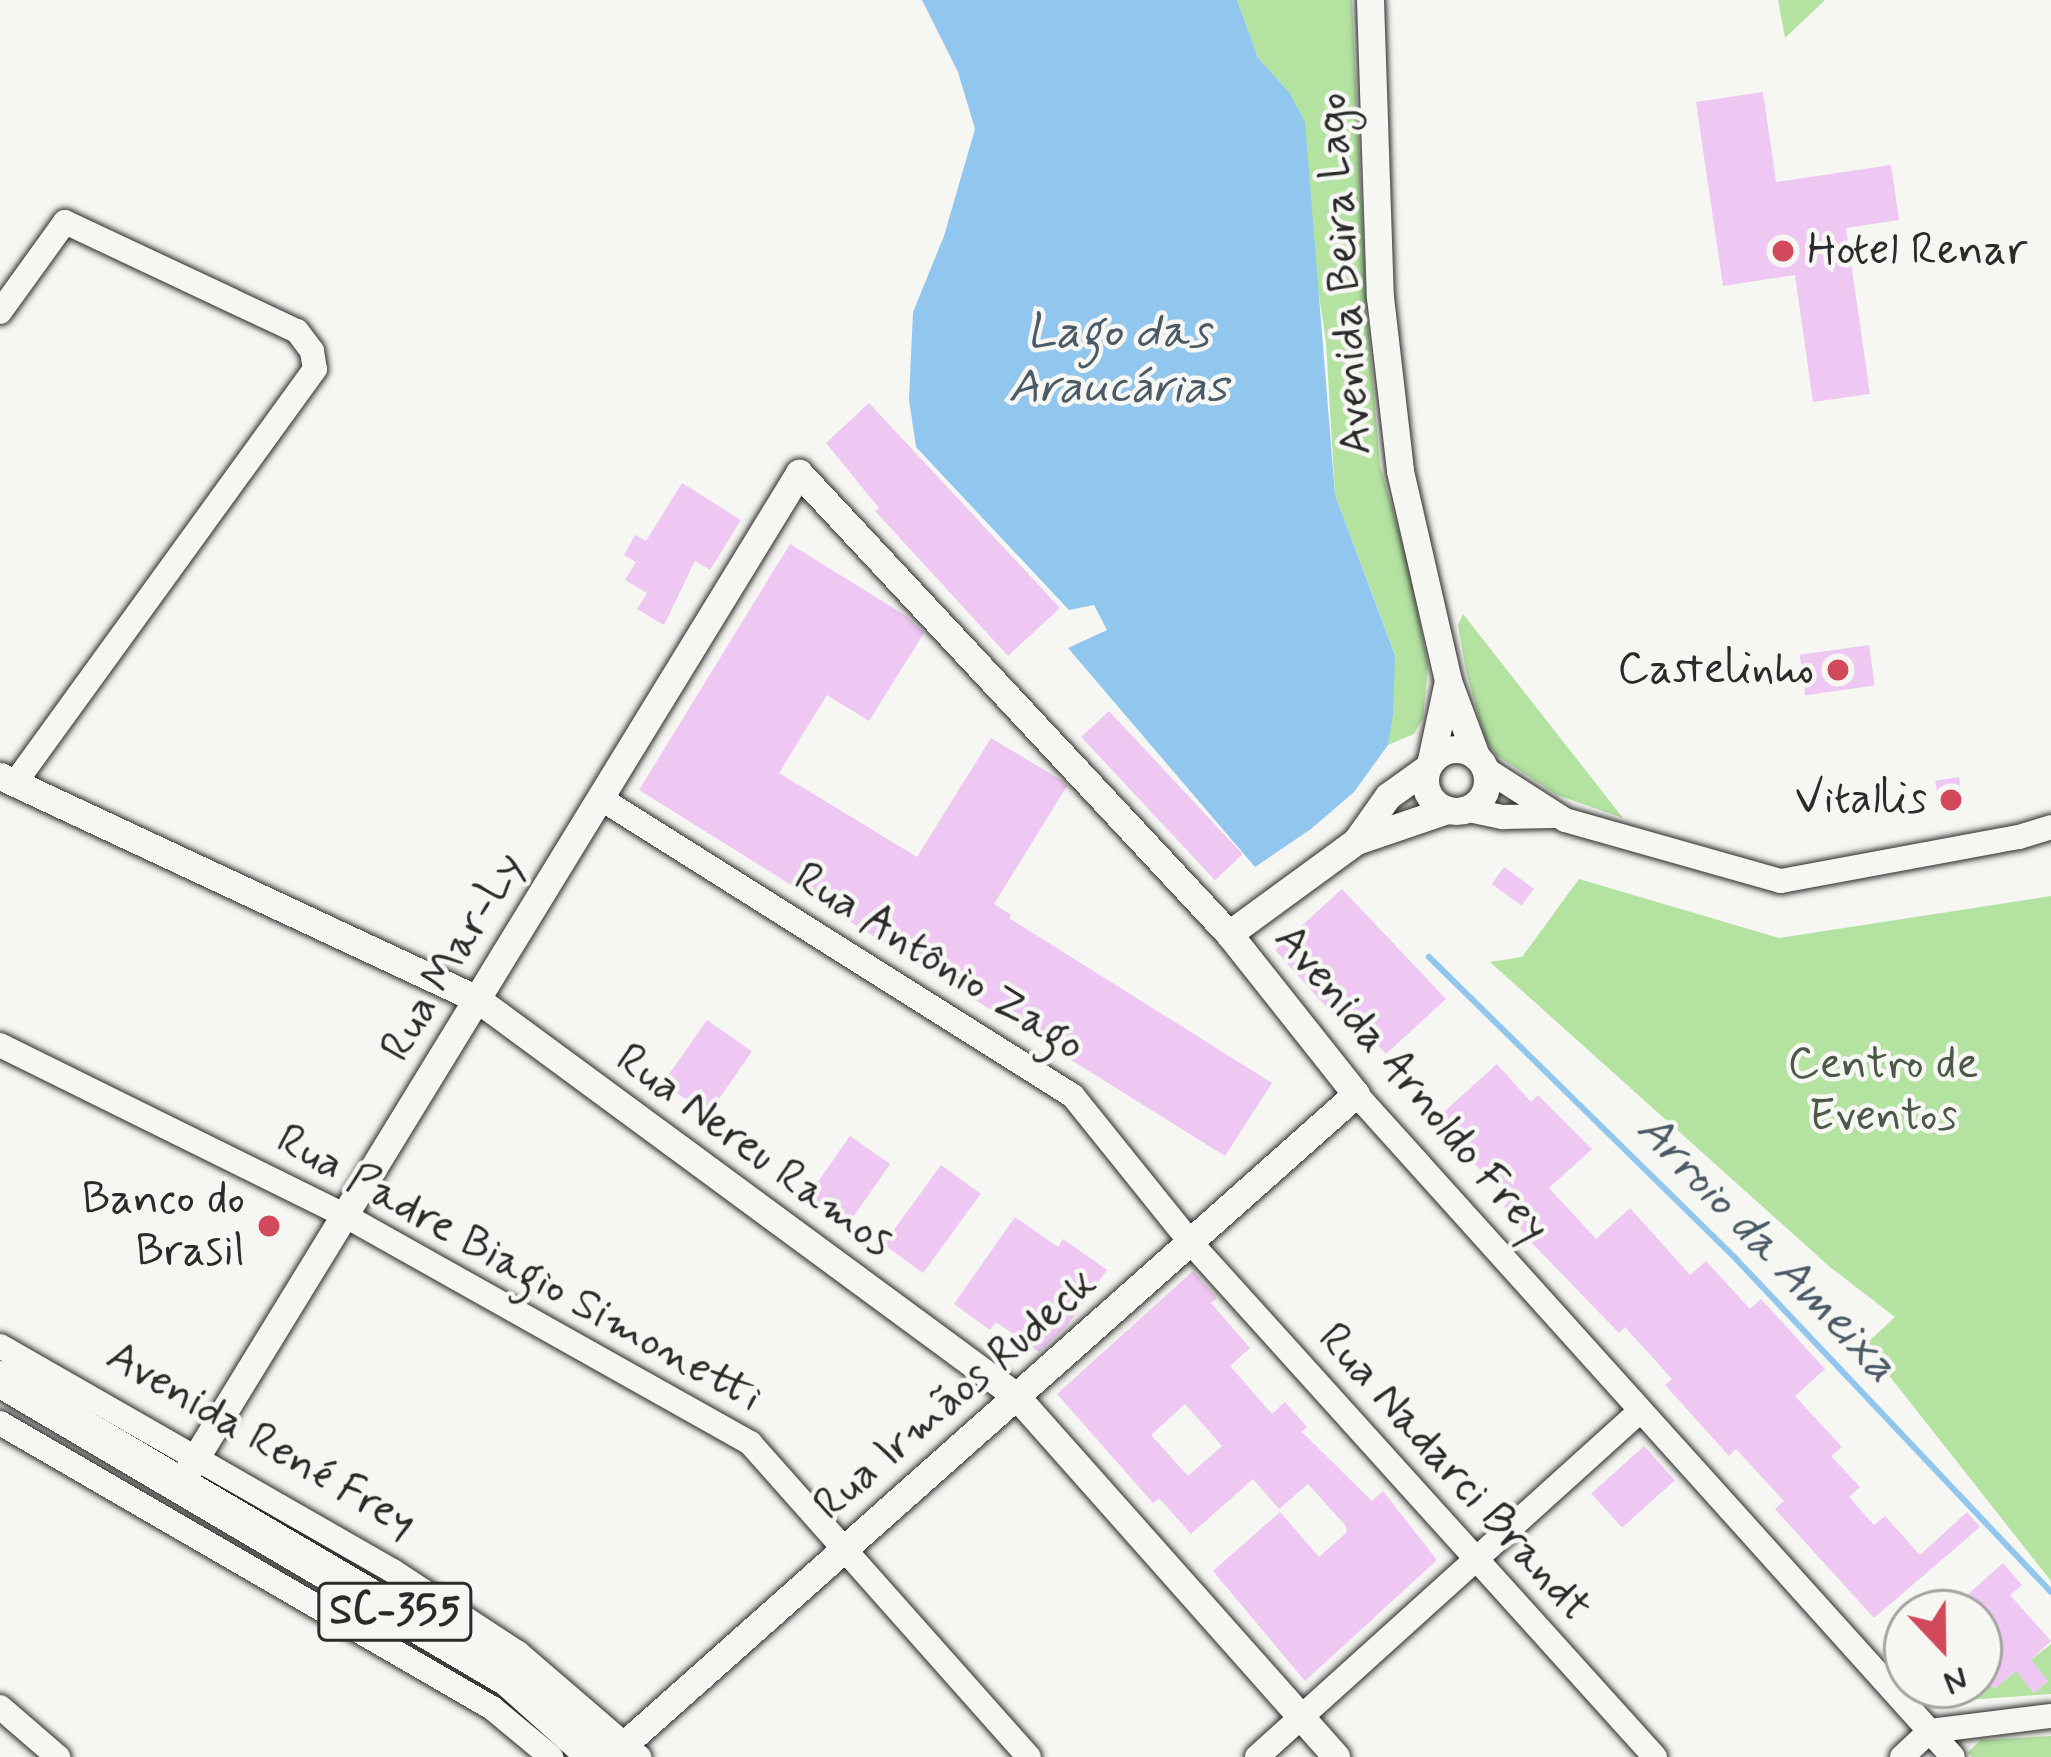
<!DOCTYPE html>
<meta charset="utf-8">
<style>
body{margin:0}
#map{position:relative;width:2051px;height:1757px;overflow:hidden;background:#f6f6f2;font-family:Mynerve,sans-serif}
div>[style]{position:absolute}
[style*='--x']{left:calc(var(--x)*1px);top:calc(var(--y)*1px);width:calc(var(--w)*1px);rotate:calc(var(--a)*1deg)}
.green>*{inset:0;background:#b3e2a1}
.water>*{inset:0;background:#91c6ef}
.stream>*{height:6px;margin:-3px;padding:0 3px;transform-origin:3px;border-radius:3px;background:#91c6ef}
.building>*{inset:0;background:#eec8f3;transform-origin:0 0}
.roads{filter:drop-shadow(0 0 3px #2b2b2b) drop-shadow(0 0 3px #2b2b2b)}
.minor>*{height:24px;margin:-12px;padding:0 12px;transform-origin:12px;border-radius:12px;background:#f6f6f2}
.tertiary>*{height:27px;margin:-13.5px;padding:0 13.5px;transform-origin:13.5px;border-radius:13.5px;background:#f6f6f2}
.tertiary>.ring{margin:-13.5px;padding:0;box-sizing:content-box;background:none;border:27px solid #f6f6f2;border-radius:50%}
.primary>*{height:36px;margin:-18px;padding:0 18px;transform-origin:18px;border-radius:18px;background:#f6f6f2}
.dots>*{width:33px;height:33px;translate:-50% -50%;box-sizing:border-box;border:6px solid #f6f6f2;border-radius:50%}
span{translate:-50% -50%;white-space:nowrap;text-align:center;line-height:1.15;-webkit-text-stroke:9px #f6f6f2;paint-order:stroke}
.shield-label span{padding:3px 9px;background:#f6f6f2;border:3px solid;border-radius:9px;-webkit-text-stroke-width:0}
.shield-label{font-size:42px;color:#2b2b2b;font-weight:700}
.poi-label{font-size:45px;color:#2b2b2b}
.left{translate:0 -50%;text-align:left}
.right{translate:-100% -50%;text-align:right}
.street-label{font-size:45px;color:#2b2b2b}
.park-label{font-size:45px;color:#4d5948}
.water-label{font-size:48px;color:#4a5a66;font-style:italic}
.north{position:absolute;left:1883px;top:1589px;width:120px;height:120px;box-sizing:border-box;background:#f6f6f2;border:3px solid #a5a5a2;border-radius:50%;rotate:158deg;font-size:33px;font-weight:700;line-height:48px;text-align:center;color:#2b2b2b}
.north::after{content:'';display:block;margin:auto;width:42px;height:54px;background:#d1495b;clip-path:polygon(50% 0,100% 100%,50% 72%,0 100%)}
</style>
<div id="map">
<div class="green">
<div style="clip-path:polygon(1237px 0,1352px 0,1366px 301px,1380px 465px,1408px 563px,1428px 666px,1423px 718px,1414px 734px,1388px 745px,1395px 654px,1335px 495px,1326px 342px,1289px 92px,1258px 58px)"></div>
<div style="clip-path:polygon(1825px 0,1785px 38px,1778px 0)"></div>
<div style="clip-path:polygon(1463px 614px,1623px 818px,1557px 795px,1496px 755px,1485px 739px,1466px 671px,1458px 625px)"></div>
<div style="clip-path:polygon(1579px 879px,1779px 938px,2051px 896px,2051px 1581px,1865px 1345px,1895px 1317px,1830px 1267px,1490px 962px,1522px 957px)"></div>
<div style="clip-path:polygon(2051px 1644px,2051px 1694px,1937px 1702px,1958px 1685px,1979px 1685px,1979px 1671px,1994px 1689px,2016px 1671px,2034px 1693px,2048px 1681px,2031px 1660px)"></div>
<div style="clip-path:polygon(2051px 1736px,2051px 1757px,1972px 1757px,1968px 1752px,1981px 1740px)"></div>
</div>
<div class="water">
<div style="clip-path:polygon(922px 0,1237px 0,1258px 58px,1289px 92px,1305px 122px,1335px 495px,1395px 655px,1393px 715px,1388px 745px,1354px 792px,1311px 829px,1255px 867px,1068px 648px,1107px 630px,1094px 605px,1069px 610px,916px 447px,909px 400px,913px 312px,944px 236px,975px 129px,958px 72px)"></div>
</div>
<div class="stream">
<div style="--x:1429;--y:957;--w:432;--a:44.5"></div>
<div style="--x:1737;--y:1260;--w:457;--a:46.6"></div>
</div>
<div class="building">
<div style="clip-path:polygon(1763px 92px,1776px 182px,1891px 165px,1899px 220px,1846px 228px,1870px 394px,1813px 402px,1795px 275px,1723px 286px,1696px 102px)"></div>
<div style="clip-path:polygon(869px 403px,1060px 608px,1008px 656px,875px 511px,879px 508px,826px 443px)"></div>
<div style="clip-path:polygon(682px 483px,741px 520px,710px 570px,695px 561px,664px 625px,637px 609px,647px 593px,625px 580px,636px 562px,624px 555px,635px 535px,646px 541px)"></div>
<div style="clip-path:polygon(790px 544px,908px 617px,924px 633px,869px 721px,827px 695px,779px 773px,917px 857px,991px 738px,1061px 780px,1067px 786px,994px 904px,1011px 915px,1009px 918px,1272px 1083px,1225px 1156px,639px 790px)"></div>
<div style="left:1869px;top:645px;width:41px;height:70px;rotate:82deg"></div>
<div style="left:1109px;top:711px;width:196px;height:38px;rotate:47deg"></div>
<div style="left:1959px;top:777px;width:32px;height:24px;rotate:81deg"></div>
<div style="left:1504px;top:867px;width:37px;height:21px;rotate:36deg"></div>
<div style="clip-path:polygon(1342px 889px,1446px 999px,1386px 1054px,1354px 1019px,1345px 1028px,1275px 950px)"></div>
<div style="left:707px;top:1020px;width:55px;height:77px;rotate:35deg"></div>
<div style="clip-path:polygon(1497px 1064px,1531px 1102px,1538px 1095px,1592px 1149px,1549px 1188px,1596px 1239px,1630px 1208px,1690px 1275px,1706px 1261px,1750px 1309px,1761px 1299px,1825px 1369px,1795px 1396px,1842px 1447px,1831px 1456px,1860px 1487px,1849px 1497px,1874px 1525px,1885px 1516px,1920px 1555px,1967px 1512px,1980px 1527px,1874px 1618px,1775px 1509px,1784px 1501px,1736px 1449px,1729px 1456px,1665px 1385px,1672px 1379px,1625px 1327px,1619px 1333px,1528px 1239px,1504px 1206px,1508px 1202px,1436px 1119px)"></div>
<div style="left:850px;top:1136px;width:49px;height:75px;rotate:35deg"></div>
<div style="left:941px;top:1165px;width:49px;height:98px;rotate:36deg"></div>
<div style="clip-path:polygon(1015px 1217px,1058px 1247px,1063px 1239px,1107px 1270px,1067px 1326px,1039px 1352px,996px 1322px,990px 1330px,954px 1304px)"></div>
<div style="clip-path:polygon(evenodd,1193px 1271px,1217px 1298px,1211px 1303px,1250px 1348px,1230px 1366px,1272px 1414px,1285px 1402px,1307px 1427px,1302px 1432px,1372px 1501px,1383px 1491px,1437px 1560px,1305px 1681px,1213px 1571px,1280px 1512px,1319px 1557px,1347px 1532px,1345px 1525px,1308px 1484px,1279px 1509px,1253px 1479px,1191px 1534px,1159px 1498px,1153px 1503px,1057px 1394px,1193px 1271px,1185px 1404px,1222px 1446px,1188px 1476px,1151px 1435px,1185px 1404px)"></div>
<div style="left:1644px;top:1446px;width:46px;height:71px;rotate:48deg"></div>
<div style="clip-path:polygon(2003px 1563px,2022px 1585px,2010px 1595px,2051px 1641px,2031px 1660px,2048px 1681px,2034px 1693px,2016px 1671px,1994px 1689px,1979px 1671px,1979px 1613px,1947px 1613px)"></div>
</div>
<div class="roads">
<div class="minor">
<div style="--x:0;--y:312;--w:111;--a:-54.2"></div>
<div style="--x:65;--y:222;--w:256;--a:25.2"></div>
<div style="--x:297;--y:331;--w:25;--a:53"></div>
<div style="--x:312;--y:351;--w:18;--a:81"></div>
<div style="--x:315;--y:369;--w:511;--a:125.93"></div>
<div style="--x:1484;--y:768;--w:96;--a:32.7"></div>
<div style="--x:1565;--y:820;--w:224;--a:15.8"></div>
<div style="--x:1781;--y:881;--w:242;--a:-10.5"></div>
<div style="--x:2019;--y:837;--w:34;--a:-17"></div>
<div style="--x:600;--y:798;--w:559;--a:32.21"></div>
<div style="--x:1073;--y:1096;--w:190;--a:51.2"></div>
<div style="--x:1192;--y:1244;--w:691;--a:47.93"></div>
<div style="--x:1464;--y:809;--w:40;--a:12"></div>
<div style="--x:1503;--y:817;--w:51;--a:-1.1"></div>
<div style="--x:0;--y:1045;--w:384;--a:26.3"></div>
<div style="--x:344;--y:1215;--w:466;--a:29.3"></div>
<div style="--x:750;--y:1443;--w:420;--a:48.4"></div>
<div style="--x:1356;--y:1094;--w:892;--a:48"></div>
<div style="--x:0;--y:1346;--w:453;--a:29.8"></div>
<div style="--x:393;--y:1571;--w:149;--a:33.3"></div>
<div style="--x:518;--y:1653;--w:160;--a:40.7"></div>
<div style="--x:0;--y:1423;--w:569;--a:30.08"></div>
<div style="--x:492;--y:1708;--w:77;--a:39.7"></div>
<div style="--x:0;--y:1707;--w:77;--a:40.8"></div>
<div style="--x:1257;--y:1757;--w:516;--a:-42.09"></div>
<div style="--x:1902;--y:1757;--w:38;--a:-43"></div>
<div style="--x:1930;--y:1731;--w:122;--a:-7.1"></div>
</div>
<div class="tertiary">
<div style="--x:1370;--y:0;--w:297;--a:88.1"></div>
<div style="--x:1380;--y:297;--w:175;--a:83.4"></div>
<div style="--x:1400;--y:471;--w:215;--a:77.1"></div>
<div style="--x:1448;--y:681;--w:80;--a:69.5"></div>
<div class="ring" style="left:1425px;top:749px;width:35px;height:35px"></div>
<div style="--x:1431;--y:760;--w:81;--a:-77.9"></div>
<div style="--x:0;--y:776;--w:527;--a:25.06"></div>
<div style="--x:477;--y:999;--w:669;--a:36.37"></div>
<div style="--x:1016;--y:1396;--w:482;--a:48.4"></div>
<div style="--x:1356;--y:841;--w:55;--a:-54.6"></div>
<div style="--x:1388;--y:796;--w:48;--a:-35.7"></div>
<div style="--x:1229;--y:934;--w:157;--a:-36.2"></div>
<div style="--x:1356;--y:841;--w:96;--a:-18.8"></div>
<div style="--x:179;--y:1485;--w:1187;--a:-58.51"></div>
<div style="--x:799;--y:473;--w:630;--a:46.99"></div>
<div style="--x:1229;--y:934;--w:204;--a:51.6"></div>
<div style="--x:1356;--y:1094;--w:998;--a:138.37"></div>
</div>
<div class="primary">
<div style="--x:0;--y:1379;--w:591;--a:30.51"></div>
<div style="--x:509;--y:1679;--w:117;--a:41.9"></div>
</div>
</div>
<div class="dots">
<div style="left:1783px;top:251px;background:#d1495b"></div>
<div style="left:1838px;top:670px;background:#d1495b"></div>
<div style="left:1951px;top:800px;background:#d1495b"></div>
<div style="left:269px;top:1226px;background:#d1495b"></div>
</div>
<div class="shield-label">
<span style="left:395px;top:1612px">SC-355</span>
</div>
<div class="poi-label">
<span class="left" style="left:1807px;top:251px">Hotel Renar</span>
<span class="right" style="left:1814px;top:670px">Castelinho</span>
<span class="right" style="left:1927px;top:800px">Vitallis</span>
<span class="right" style="left:245px;top:1226px">Banco do<br>Brasil</span>
</div>
<div class="street-label">
<span style="left:1345px;top:274px;rotate:-94deg">Avenida Beira Lago</span>
<span style="left:453px;top:957px;rotate:-59deg">Rua Mar-Ly</span>
<span style="left:939px;top:962px;rotate:32deg">Rua Antônio Zago</span>
<span style="left:1411px;top:1084px;rotate:50deg">Avenida Arnoldo Frey</span>
<span style="left:754px;top:1151px;rotate:36deg">Rua Nereu Ramos</span>
<span style="left:519px;top:1269px;rotate:29deg">Rua Padre Biagio Simonetti</span>
<span style="left:956px;top:1395px;rotate:-41deg">Rua Irmãos Rudeck</span>
<span style="left:261px;top:1440px;rotate:30deg">Avenida René Frey</span>
<span style="left:1454px;top:1473px;rotate:48deg">Rua Nadarci Brandt</span>
</div>
<div class="park-label">
<span style="left:1883px;top:1091px">Centro de<br>Eventos</span>
</div>
<div class="water-label">
<span style="left:1118px;top:360px">Lago das<br>Araucárias</span>
<span style="left:1767px;top:1248px;rotate:46deg">Arroio da Ameixa</span>
</div>
<div class="north">N</div>
</div>
